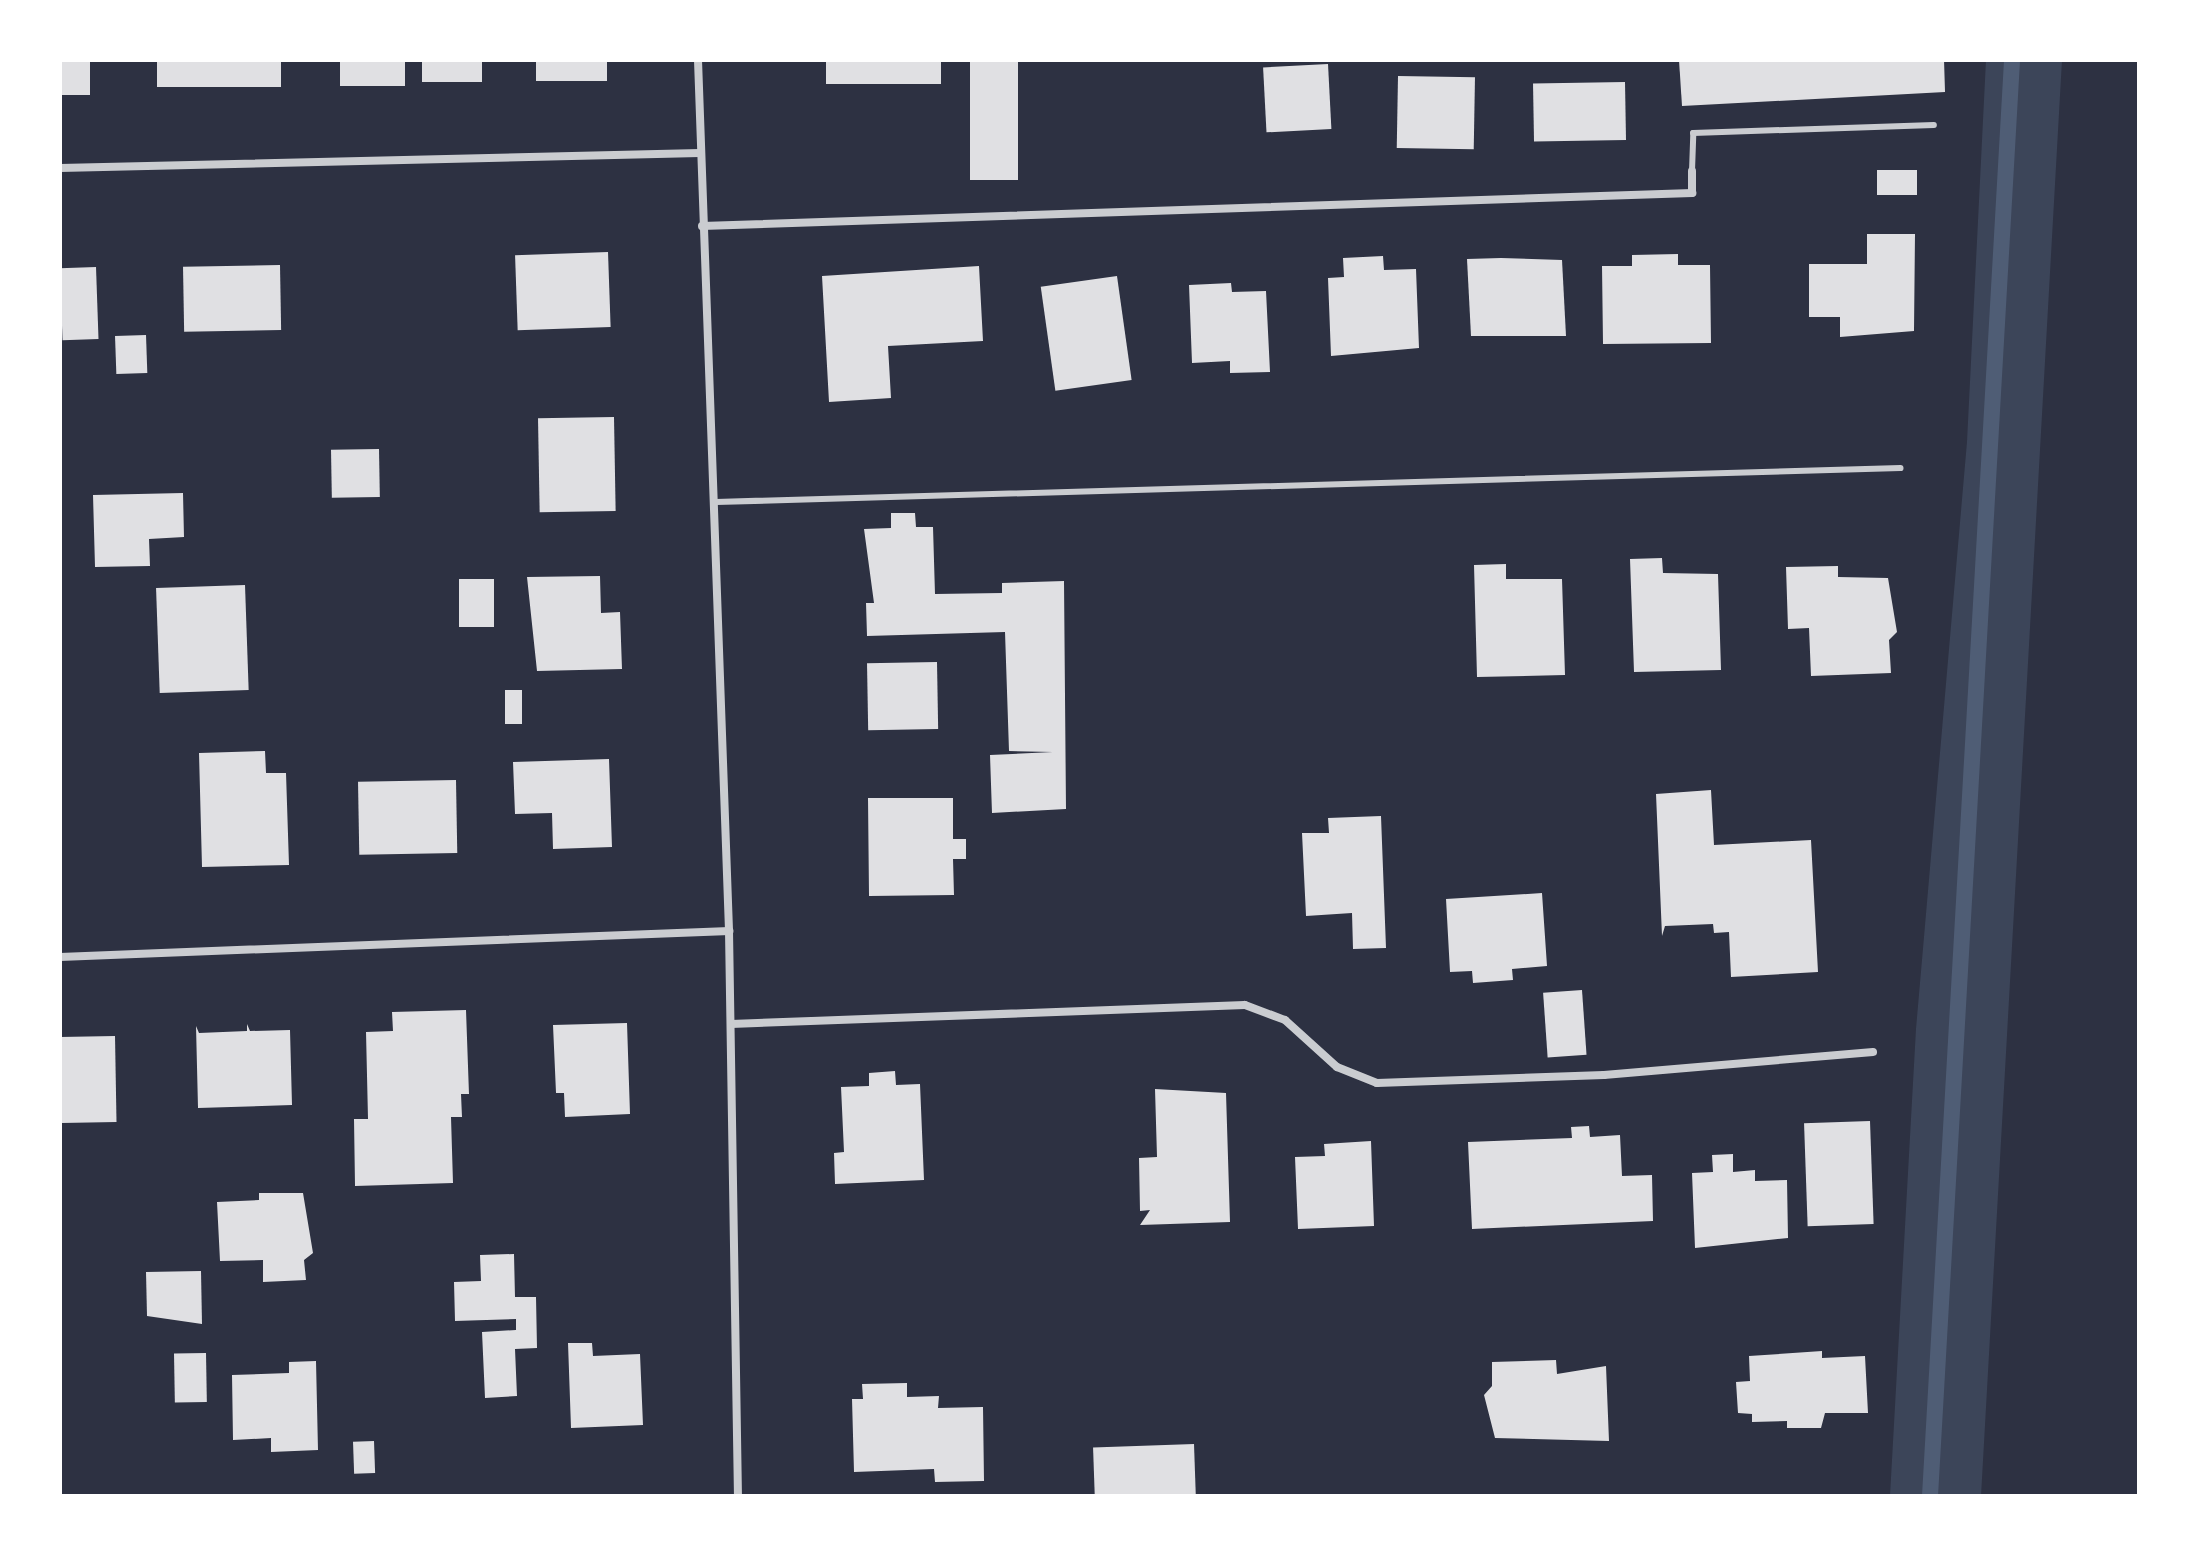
<!DOCTYPE html>
<style>
body{margin:0}
#map{position:relative;width:2199px;height:1556px;overflow:hidden;background:#2d3142;font-family:Literata,serif}
div>[style]{position:absolute}
[style*='--x']{left:calc(var(--x)*1px);top:calc(var(--y)*1px);width:calc(var(--w)*1px);rotate:calc(var(--a)*1deg)}
.green>*{inset:0;background:#3c4559}
.stream>*{height:16px;margin:-8px;padding:0 8px;transform-origin:8px;border-radius:8px;background:#4f5d75}
.building>*{inset:0;background:#e0e0e3;transform-origin:0 0}
.service>*{height:6px;margin:-3px;padding:0 3px;transform-origin:3px;border-radius:3px;background:#caccd0}
.minor>*{height:8px;margin:-4px;padding:0 4px;transform-origin:4px;border-radius:4px;background:#caccd0}
span{translate:-50% -50%;white-space:nowrap;text-align:center;line-height:1.15;-webkit-text-stroke:6px #fff;paint-order:stroke}
.frame{position:absolute;inset:0;border:62px solid #fff;pointer-events:none}
</style>
<div id="map">
<div class="green">
<div style="clip-path:polygon(1986px 60px,2062px 60px,1981px 1496px,1890px 1496px,1916px 1029px,1967px 442px)"></div>
</div>
<div class="stream">
<div style="--x:1930;--y:1496;--w:1438;--a:-86.73"></div>
</div>
<div class="building">
<div style="left:60px;top:60px;width:30px;height:35px"></div>
<div style="left:157px;top:60px;width:124px;height:27px"></div>
<div style="left:340px;top:60px;width:65px;height:26px"></div>
<div style="left:422px;top:60px;width:60px;height:22px"></div>
<div style="left:536px;top:60px;width:71px;height:21px"></div>
<div style="left:826px;top:60px;width:115px;height:24px"></div>
<div style="left:970px;top:60px;width:48px;height:120px"></div>
<div style="clip-path:polygon(1679px 60px,1944px 60px,1945px 92px,1682px 106px)"></div>
<div style="left:1328px;top:64px;width:65px;height:65px;rotate:87deg"></div>
<div style="left:1398px;top:76px;width:77px;height:72px;rotate:1deg"></div>
<div style="left:1625px;top:82px;width:58px;height:92px;rotate:89deg"></div>
<div style="left:1877px;top:170px;width:40px;height:25px"></div>
<div style="clip-path:polygon(1867px 234px,1915px 234px,1914px 331px,1840px 337px,1840px 317px,1809px 317px,1809px 264px,1867px 264px)"></div>
<div style="left:608px;top:252px;width:75px;height:93px;rotate:88deg"></div>
<div style="clip-path:polygon(1678px 254px,1678px 265px,1710px 265px,1711px 343px,1603px 344px,1602px 266px,1632px 266px,1632px 255px)"></div>
<div style="clip-path:polygon(1383px 256px,1384px 270px,1416px 269px,1419px 348px,1331px 356px,1328px 278px,1344px 277px,1343px 258px)"></div>
<div style="clip-path:polygon(1501px 258px,1562px 260px,1566px 336px,1471px 336px,1467px 259px)"></div>
<div style="left:280px;top:265px;width:65px;height:97px;rotate:89deg"></div>
<div style="clip-path:polygon(979px 266px,983px 341px,888px 346px,891px 398px,829px 402px,822px 276px)"></div>
<div style="left:96px;top:267px;width:72px;height:36px;rotate:88deg"></div>
<div style="left:1117px;top:276px;width:105px;height:77px;rotate:82deg"></div>
<div style="clip-path:polygon(1231px 283px,1232px 292px,1266px 291px,1270px 372px,1230px 373px,1230px 361px,1192px 363px,1189px 285px)"></div>
<div style="left:146px;top:335px;width:38px;height:31px;rotate:88deg"></div>
<div style="left:614px;top:417px;width:94px;height:76px;rotate:89deg"></div>
<div style="left:379px;top:449px;width:48px;height:48px;rotate:89deg"></div>
<div style="clip-path:polygon(183px 493px,184px 537px,149px 539px,150px 566px,95px 567px,93px 495px)"></div>
<div style="clip-path:polygon(891px 513px,915px 513px,916px 527px,933px 527px,935px 594px,1002px 593px,1002px 583px,1064px 581px,1066px 809px,992px 813px,990px 755px,1053px 752px,1009px 751px,1005px 632px,867px 636px,866px 603px,874px 603px,864px 529px,891px 528px)"></div>
<div style="clip-path:polygon(1662px 558px,1663px 573px,1718px 574px,1721px 670px,1634px 672px,1630px 559px)"></div>
<div style="clip-path:polygon(1506px 564px,1506px 579px,1562px 579px,1565px 675px,1477px 677px,1474px 565px)"></div>
<div style="clip-path:polygon(1838px 566px,1838px 577px,1888px 578px,1897px 632px,1889px 640px,1891px 673px,1811px 676px,1809px 628px,1788px 629px,1786px 567px)"></div>
<div style="clip-path:polygon(600px 576px,601px 613px,620px 612px,622px 669px,537px 671px,527px 577px)"></div>
<div style="left:459px;top:579px;width:35px;height:48px"></div>
<div style="left:245px;top:585px;width:105px;height:89px;rotate:88deg"></div>
<div style="left:937px;top:662px;width:67px;height:70px;rotate:89deg"></div>
<div style="left:505px;top:690px;width:17px;height:34px"></div>
<div style="clip-path:polygon(265px 751px,266px 773px,286px 773px,289px 865px,202px 867px,199px 753px)"></div>
<div style="clip-path:polygon(609px 759px,612px 847px,553px 849px,552px 813px,515px 814px,513px 762px)"></div>
<div style="left:456px;top:780px;width:73px;height:98px;rotate:89deg"></div>
<div style="clip-path:polygon(1711px 790px,1714px 845px,1811px 840px,1818px 972px,1731px 977px,1729px 932px,1714px 933px,1713px 924px,1665px 926px,1662px 936px,1656px 794px)"></div>
<div style="clip-path:polygon(868px 798px,953px 798px,953px 839px,966px 839px,966px 859px,953px 859px,954px 895px,869px 896px)"></div>
<div style="clip-path:polygon(1381px 816px,1386px 948px,1353px 949px,1352px 913px,1306px 916px,1302px 833px,1329px 833px,1328px 818px)"></div>
<div style="clip-path:polygon(1542px 893px,1547px 966px,1512px 969px,1513px 980px,1473px 983px,1472px 971px,1450px 972px,1446px 899px)"></div>
<div style="left:1582px;top:990px;width:65px;height:39px;rotate:86deg"></div>
<div style="clip-path:polygon(466px 1010px,469px 1094px,461px 1094px,462px 1117px,451px 1117px,453px 1183px,355px 1186px,354px 1119px,368px 1119px,366px 1032px,393px 1031px,392px 1012px)"></div>
<div style="clip-path:polygon(627px 1023px,630px 1114px,565px 1117px,564px 1093px,556px 1093px,553px 1025px)"></div>
<div style="clip-path:polygon(247px 1024px,250px 1031px,290px 1030px,292px 1105px,198px 1108px,196px 1026px,199px 1033px,247px 1031px)"></div>
<div style="left:115px;top:1036px;width:86px;height:55px;rotate:89deg"></div>
<div style="clip-path:polygon(895px 1071px,896px 1085px,920px 1084px,924px 1180px,835px 1184px,834px 1153px,844px 1152px,841px 1087px,869px 1086px,869px 1073px)"></div>
<div style="clip-path:polygon(1155px 1089px,1226px 1093px,1230px 1222px,1140px 1225px,1150px 1210px,1140px 1211px,1139px 1158px,1157px 1157px)"></div>
<div style="left:1870px;top:1121px;width:103px;height:66px;rotate:88deg"></div>
<div style="clip-path:polygon(1589px 1126px,1590px 1137px,1620px 1135px,1622px 1176px,1652px 1175px,1653px 1221px,1472px 1229px,1468px 1142px,1572px 1138px,1571px 1127px)"></div>
<div style="clip-path:polygon(1371px 1141px,1374px 1226px,1298px 1229px,1295px 1157px,1325px 1156px,1324px 1144px)"></div>
<div style="clip-path:polygon(1733px 1154px,1733px 1172px,1755px 1170px,1755px 1181px,1787px 1180px,1788px 1238px,1695px 1248px,1692px 1173px,1713px 1172px,1712px 1155px)"></div>
<div style="clip-path:polygon(259px 1193px,303px 1193px,313px 1253px,304px 1260px,306px 1280px,263px 1282px,263px 1260px,220px 1261px,217px 1202px,259px 1200px)"></div>
<div style="clip-path:polygon(514px 1254px,515px 1297px,536px 1297px,537px 1348px,515px 1349px,517px 1396px,485px 1398px,482px 1332px,516px 1330px,516px 1319px,455px 1321px,454px 1282px,481px 1281px,480px 1255px)"></div>
<div style="clip-path:polygon(201px 1271px,202px 1324px,147px 1316px,146px 1272px)"></div>
<div style="clip-path:polygon(568px 1343px,592px 1343px,593px 1356px,640px 1354px,643px 1425px,571px 1428px)"></div>
<div style="clip-path:polygon(1822px 1351px,1822px 1358px,1865px 1356px,1868px 1413px,1825px 1413px,1821px 1428px,1787px 1428px,1787px 1421px,1752px 1422px,1752px 1414px,1738px 1413px,1736px 1382px,1750px 1381px,1749px 1356px)"></div>
<div style="left:206px;top:1353px;width:49px;height:32px;rotate:89deg"></div>
<div style="clip-path:polygon(1556px 1360px,1557px 1374px,1606px 1366px,1609px 1441px,1495px 1438px,1484px 1395px,1492px 1386px,1492px 1362px)"></div>
<div style="clip-path:polygon(316px 1361px,318px 1450px,271px 1452px,271px 1438px,233px 1440px,232px 1375px,289px 1373px,289px 1362px)"></div>
<div style="clip-path:polygon(907px 1383px,907px 1397px,939px 1396px,938px 1408px,983px 1407px,984px 1481px,935px 1482px,934px 1469px,854px 1472px,852px 1399px,863px 1399px,862px 1384px)"></div>
<div style="left:374px;top:1441px;width:32px;height:21px;rotate:88deg"></div>
<div style="left:1194px;top:1444px;width:52px;height:101px;rotate:88deg"></div>
</div>
<div class="service">
<div style="--x:1692;--y:171;--w:38;--a:-88"></div>
<div style="--x:1693;--y:133;--w:241;--a:-1.9"></div>
<div style="--x:716;--y:502;--w:1185;--a:-1.64"></div>
</div>
<div class="minor">
<div style="--x:698;--y:60;--w:872;--a:87.96"></div>
<div style="--x:729;--y:931;--w:565;--a:89.09"></div>
<div style="--x:60;--y:168;--w:640;--a:-1.34"></div>
<div style="--x:702;--y:226;--w:991;--a:-1.91"></div>
<div style="--x:1692;--y:193;--w:22;--a:-90"></div>
<div style="--x:60;--y:957;--w:670;--a:-2.23"></div>
<div style="--x:731;--y:1024;--w:514;--a:-2.12"></div>
<div style="--x:1245;--y:1005;--w:43;--a:20.6"></div>
<div style="--x:1285;--y:1020;--w:70;--a:42.1"></div>
<div style="--x:1337;--y:1067;--w:43;--a:21.8"></div>
<div style="--x:1377;--y:1083;--w:227;--a:-2"></div>
<div style="--x:1604;--y:1075;--w:270;--a:-4.9"></div>
</div>
<div class="frame"></div>
</div>
